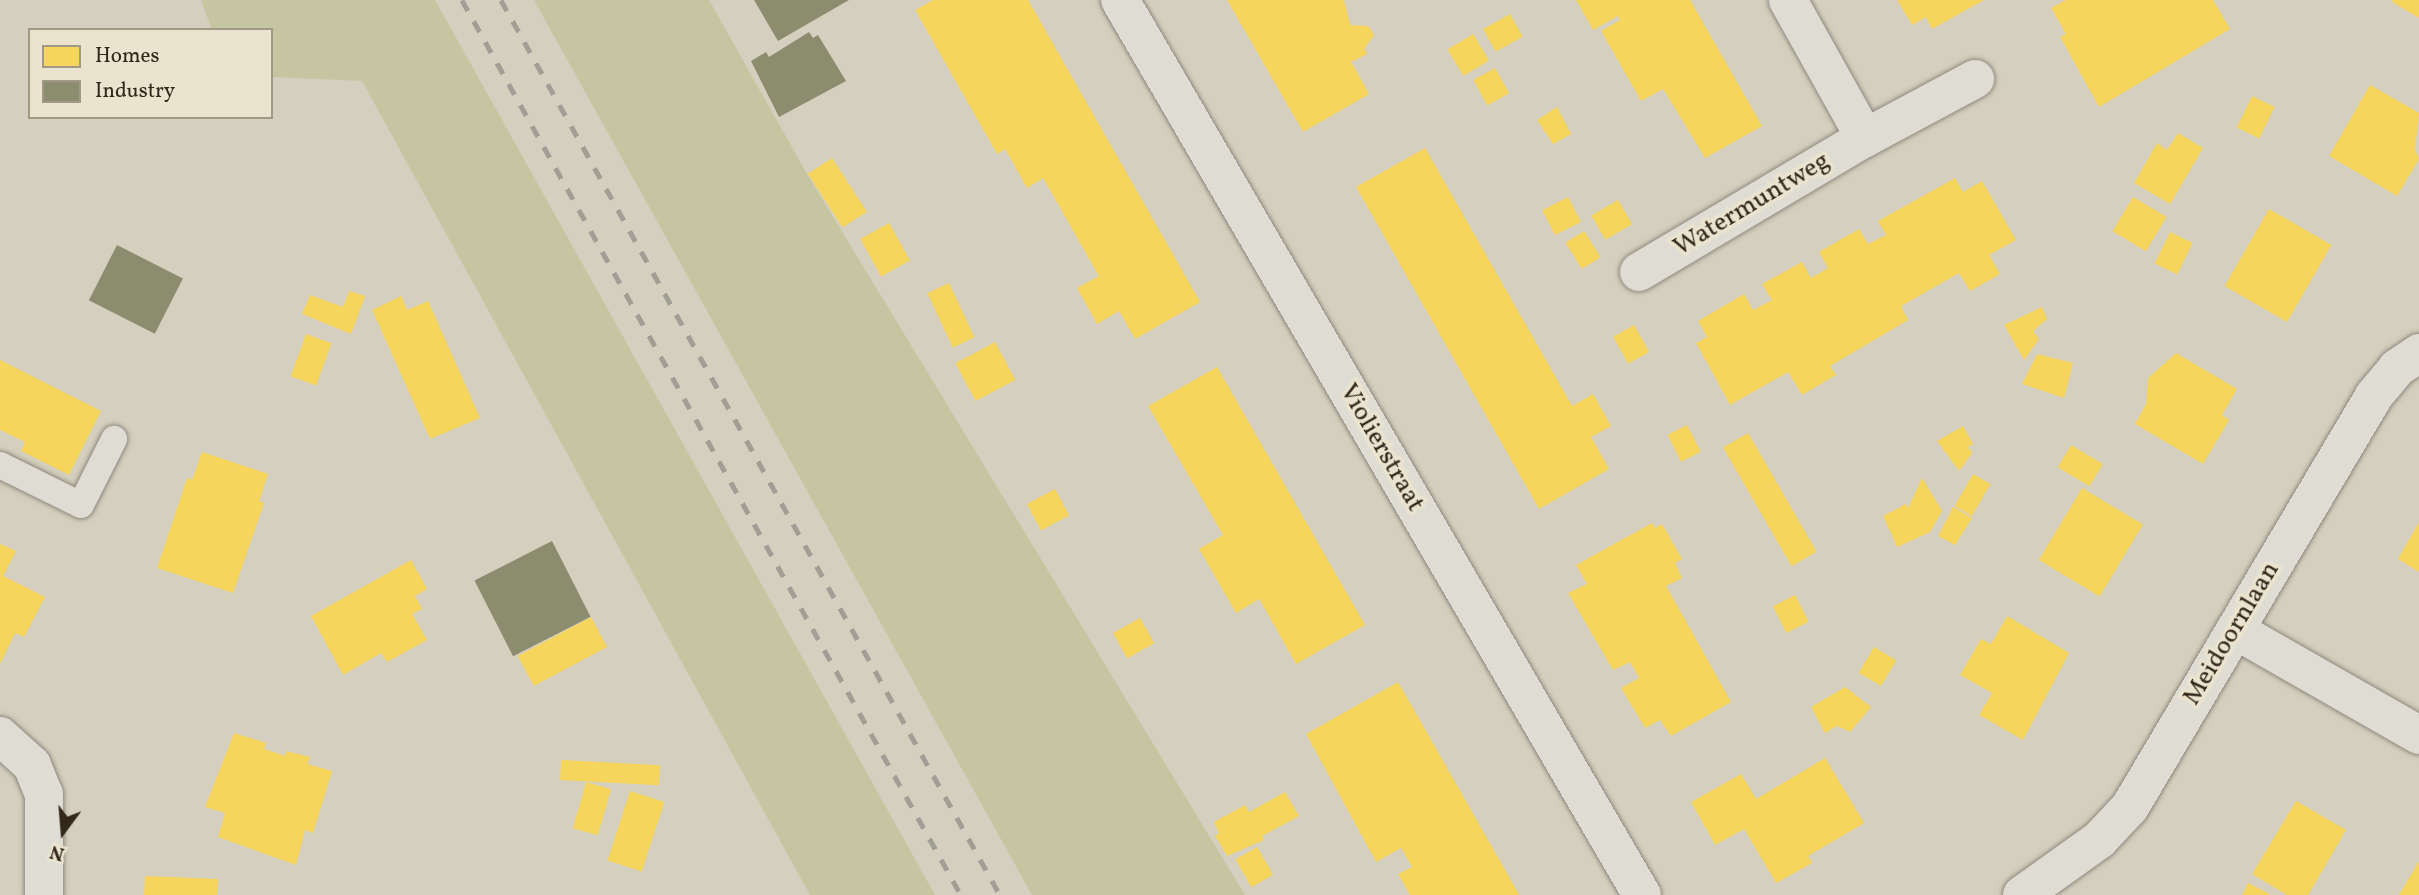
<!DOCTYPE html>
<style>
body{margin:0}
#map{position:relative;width:2419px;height:895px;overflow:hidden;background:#d4cfbe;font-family:Vollkorn,serif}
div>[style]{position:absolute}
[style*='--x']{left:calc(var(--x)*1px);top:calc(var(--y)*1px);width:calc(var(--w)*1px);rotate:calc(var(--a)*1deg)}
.green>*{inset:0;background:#c5c5a1}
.homes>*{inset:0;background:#f6d55c;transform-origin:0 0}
.industry>*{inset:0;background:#8c8c6e;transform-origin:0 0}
.roads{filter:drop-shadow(0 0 2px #8e897e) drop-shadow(0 0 2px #8e897e)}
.lane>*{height:26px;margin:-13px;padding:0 13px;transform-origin:13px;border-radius:13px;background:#dfddd3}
.street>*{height:38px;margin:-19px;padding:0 19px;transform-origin:19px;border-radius:19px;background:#dfddd3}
.rail>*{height:5px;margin-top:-2.5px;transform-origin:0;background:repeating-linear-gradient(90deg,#a19e96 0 12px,transparent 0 24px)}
span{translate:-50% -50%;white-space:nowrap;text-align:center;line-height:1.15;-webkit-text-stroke:7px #eae4ce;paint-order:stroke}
.street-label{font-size:26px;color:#33271b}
.legend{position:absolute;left:28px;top:28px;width:245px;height:91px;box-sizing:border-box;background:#eae4ce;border:2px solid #a19886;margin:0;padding:9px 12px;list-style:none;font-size:21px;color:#33271b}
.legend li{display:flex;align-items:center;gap:14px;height:35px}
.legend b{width:35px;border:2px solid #a19886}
.north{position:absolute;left:28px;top:797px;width:70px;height:70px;-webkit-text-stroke:5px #eae4ce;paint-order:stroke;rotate:196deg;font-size:19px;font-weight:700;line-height:28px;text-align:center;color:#33271b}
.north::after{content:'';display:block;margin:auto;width:24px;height:32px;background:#33271b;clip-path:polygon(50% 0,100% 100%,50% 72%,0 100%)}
</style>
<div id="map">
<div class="green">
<div style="clip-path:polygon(201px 0,435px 0,935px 895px,810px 895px,362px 81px,271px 77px,271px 30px,212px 30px)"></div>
<div style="clip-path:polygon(534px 0,709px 0,807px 174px,1245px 895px,1032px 895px)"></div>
</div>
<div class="homes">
<div style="clip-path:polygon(933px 0,1028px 0,1200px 302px,1135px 339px,1119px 311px,1097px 324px,1077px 288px,1099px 276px,1097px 273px,1043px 178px,1027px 188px,1005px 149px,997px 154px,915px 10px)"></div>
<div style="clip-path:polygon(1227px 0,1344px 0,1350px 25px,1368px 26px,1374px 35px,1364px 49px,1367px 54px,1351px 62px,1369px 94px,1303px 132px)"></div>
<div style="clip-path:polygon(1576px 0,1690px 0,1762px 126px,1705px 158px,1663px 89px,1641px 101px,1601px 31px,1620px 20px,1618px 16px,1593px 30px)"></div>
<div style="clip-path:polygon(1897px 0,1984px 0,1932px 29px,1926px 17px,1912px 25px)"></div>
<div style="clip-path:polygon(2066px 0,2213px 0,2230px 29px,2099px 107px,2060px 37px,2066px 34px,2051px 8px)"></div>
<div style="clip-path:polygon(2393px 0,2419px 0,2419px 18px,2392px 2px)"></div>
<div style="left:1510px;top:14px;width:26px;height:31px;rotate:61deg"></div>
<div style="left:1473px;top:34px;width:31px;height:30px;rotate:59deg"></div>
<div style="left:1495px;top:68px;width:29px;height:25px;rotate:61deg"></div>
<div style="clip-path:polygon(2370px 85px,2419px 113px,2415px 149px,2419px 159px,2397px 196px,2329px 156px)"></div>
<div style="left:2252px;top:96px;width:25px;height:35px;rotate:26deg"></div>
<div style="clip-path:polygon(1557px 107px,1571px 134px,1553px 144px,1537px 120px)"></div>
<div style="clip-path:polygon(2178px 133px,2203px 148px,2170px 204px,2134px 183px,2157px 143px,2167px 150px)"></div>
<div style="clip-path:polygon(1425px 148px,1572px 406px,1593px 394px,1611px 426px,1591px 437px,1609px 469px,1539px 509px,1356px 187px)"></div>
<div style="left:832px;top:158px;width:64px;height:29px;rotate:57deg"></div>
<div style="clip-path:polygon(1955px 178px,1963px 192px,1982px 181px,2016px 240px,1989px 255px,2000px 274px,1970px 291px,1959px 273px,1901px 306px,1908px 320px,1830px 366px,1836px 375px,1802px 395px,1788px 372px,1730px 405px,1696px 343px,1707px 337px,1698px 321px,1744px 294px,1753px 310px,1772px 300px,1762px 284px,1802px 262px,1811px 278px,1828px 268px,1819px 252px,1859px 229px,1868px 244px,1886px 235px,1878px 221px)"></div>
<div style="left:1568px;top:197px;width:28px;height:29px;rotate:63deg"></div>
<div style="left:2133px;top:197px;width:39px;height:40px;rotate:31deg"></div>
<div style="left:1618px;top:200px;width:28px;height:31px;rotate:60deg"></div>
<div style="left:2269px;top:209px;width:72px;height:89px;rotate:30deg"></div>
<div style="left:889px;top:223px;width:43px;height:33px;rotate:61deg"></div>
<div style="left:1584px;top:231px;width:31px;height:22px;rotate:58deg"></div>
<div style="left:2170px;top:232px;width:25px;height:35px;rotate:26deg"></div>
<div style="left:949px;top:283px;width:60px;height:24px;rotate:65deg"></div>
<div style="clip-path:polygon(349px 291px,365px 296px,351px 334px,302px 314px,310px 295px,343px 307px)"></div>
<div style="clip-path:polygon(401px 296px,407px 310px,428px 301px,480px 418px,430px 439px,372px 310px)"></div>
<div style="clip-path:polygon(2042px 307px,2047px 319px,2033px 331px,2039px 339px,2024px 360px,2004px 325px)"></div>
<div style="left:1634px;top:325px;width:31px;height:24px;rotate:61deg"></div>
<div style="left:306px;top:334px;width:27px;height:45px;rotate:20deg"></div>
<div style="left:995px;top:342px;width:43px;height:45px;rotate:62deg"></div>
<div style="clip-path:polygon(2176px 353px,2237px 389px,2222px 415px,2229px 420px,2203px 464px,2135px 424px,2146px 404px,2148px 378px)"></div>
<div style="clip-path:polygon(2037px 354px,2073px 363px,2064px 398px,2022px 384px)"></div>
<div style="clip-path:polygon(0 360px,101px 411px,69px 475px,21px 451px,25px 442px,0 430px)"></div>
<div style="clip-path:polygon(1217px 367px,1365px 625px,1296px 664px,1259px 599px,1236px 613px,1199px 549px,1223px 535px,1148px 406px)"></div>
<div style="left:1687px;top:425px;width:30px;height:22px;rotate:63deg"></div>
<div style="clip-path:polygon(1963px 426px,1973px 444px,1968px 447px,1972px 453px,1959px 471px,1937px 441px)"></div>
<div style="left:1748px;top:433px;width:137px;height:29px;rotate:60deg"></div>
<div style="left:2071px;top:445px;width:37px;height:26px;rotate:31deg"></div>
<div style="clip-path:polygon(202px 452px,268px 474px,259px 501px,264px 503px,233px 593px,157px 568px,187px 478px,192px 480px)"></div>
<div style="left:1973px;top:474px;width:20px;height:37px;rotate:30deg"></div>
<div style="clip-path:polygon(1922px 478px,1942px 511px,1930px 532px,1897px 547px,1883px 516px,1906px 504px,1908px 508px)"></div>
<div style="left:2082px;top:488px;width:71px;height:84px;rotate:31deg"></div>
<div style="left:1055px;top:489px;width:30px;height:32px;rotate:62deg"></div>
<div style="clip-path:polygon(1953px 507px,1972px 518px,1955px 545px,1938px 536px)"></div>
<div style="clip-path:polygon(2419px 522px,2419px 572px,2398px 559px)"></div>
<div style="clip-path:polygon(1652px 523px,1655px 528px,1662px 524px,1682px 559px,1675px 563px,1682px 578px,1666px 586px,1731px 702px,1671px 736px,1660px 720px,1645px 728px,1621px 688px,1639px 678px,1630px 662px,1613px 670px,1568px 593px,1587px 584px,1576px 565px)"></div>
<div style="clip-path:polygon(0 544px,16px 551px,3px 576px,45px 597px,24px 637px,15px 633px,0 664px)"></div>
<div style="clip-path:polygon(411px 560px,427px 589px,415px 596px,422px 609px,412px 614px,427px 640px,387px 662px,381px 653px,343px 675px,311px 616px)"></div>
<div style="left:1795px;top:595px;width:30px;height:25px;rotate:63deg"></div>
<div style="clip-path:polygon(2007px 616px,2069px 653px,2023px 740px,1979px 715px,1992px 693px,1960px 675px,1981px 639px,1991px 644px)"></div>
<div style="left:591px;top:617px;width:34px;height:83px;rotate:62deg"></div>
<div style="left:1140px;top:618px;width:29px;height:31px;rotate:61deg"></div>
<div style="left:1874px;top:647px;width:26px;height:30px;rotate:31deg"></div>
<div style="clip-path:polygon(1398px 682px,1509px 877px,1519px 895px,1410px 895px,1398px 874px,1412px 867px,1401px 848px,1376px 862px,1306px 734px)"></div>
<div style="clip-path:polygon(1845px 687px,1871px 707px,1850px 732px,1837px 726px,1825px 733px,1811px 707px)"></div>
<div style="clip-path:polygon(234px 733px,266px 743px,264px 749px,285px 756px,286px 751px,310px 757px,307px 764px,332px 771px,313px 833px,305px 830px,296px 865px,218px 837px,225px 813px,205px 807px)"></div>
<div style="clip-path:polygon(1825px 758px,1864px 823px,1808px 856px,1812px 863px,1776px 883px,1744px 829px,1715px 845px,1691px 802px,1741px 774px,1756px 799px)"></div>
<div style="left:561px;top:760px;width:99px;height:20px;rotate:3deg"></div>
<div style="left:586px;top:782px;width:26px;height:48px;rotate:16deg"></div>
<div style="left:630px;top:791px;width:36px;height:73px;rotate:18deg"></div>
<div style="clip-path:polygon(1285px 792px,1299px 816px,1262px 836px,1264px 840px,1227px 856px,1215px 836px,1219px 833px,1214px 822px,1245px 805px,1249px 812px)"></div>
<div style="clip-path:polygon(2296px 801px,2346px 830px,2308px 895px,2287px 895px,2252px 874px)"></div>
<div style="left:1257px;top:847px;width:32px;height:25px;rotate:60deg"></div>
<div style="clip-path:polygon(2419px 861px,2419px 895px,2399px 895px)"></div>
<div style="clip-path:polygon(145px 876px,218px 879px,217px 895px,144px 895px)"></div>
<div style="clip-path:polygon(2248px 883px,2271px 895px,2242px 895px)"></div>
</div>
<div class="industry">
<div style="clip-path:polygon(754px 0,849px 0,778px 41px)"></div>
<div style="clip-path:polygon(809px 32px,813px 38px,818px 35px,846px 81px,779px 117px,751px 61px,766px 52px,769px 57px)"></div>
<div style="left:117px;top:245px;width:74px;height:62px;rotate:27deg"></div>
<div style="left:552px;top:541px;width:85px;height:87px;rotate:63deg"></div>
</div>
<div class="roads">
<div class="lane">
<div style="--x:0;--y:465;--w:90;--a:26.3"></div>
<div style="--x:81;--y:505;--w:74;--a:-63.4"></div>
</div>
<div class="street">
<div style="--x:1120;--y:0;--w:1036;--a:59.75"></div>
<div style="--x:1865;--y:138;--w:125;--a:-28.2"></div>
<div style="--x:1639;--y:272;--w:263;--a:-30.7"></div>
<div style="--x:1865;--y:138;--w:158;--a:-119.2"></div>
<div style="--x:2235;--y:630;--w:212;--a:29.7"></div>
<div style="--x:0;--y:736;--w:43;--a:42.2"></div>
<div style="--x:32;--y:765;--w:31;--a:68"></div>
<div style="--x:44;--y:794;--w:101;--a:90"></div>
<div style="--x:2022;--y:895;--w:95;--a:-35.5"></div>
<div style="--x:2099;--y:840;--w:45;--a:-46.8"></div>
<div style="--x:2130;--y:807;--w:477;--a:-59.3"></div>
<div style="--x:2373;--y:397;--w:38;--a:-50"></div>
<div style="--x:2397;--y:368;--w:27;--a:-34"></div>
</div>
</div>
<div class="rail">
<div style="--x:462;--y:0;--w:1025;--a:60.86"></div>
<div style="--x:501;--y:0;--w:1025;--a:60.86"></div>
</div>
<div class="street-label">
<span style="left:1752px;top:205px;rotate:-31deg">Watermuntweg</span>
<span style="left:1381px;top:448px;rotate:60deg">Violierstraat</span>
<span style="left:2232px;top:634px;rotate:-59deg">Meidoornlaan</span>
</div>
<ul class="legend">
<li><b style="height:19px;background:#f6d55c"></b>Homes</li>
<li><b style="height:19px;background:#8c8c6e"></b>Industry</li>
</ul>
<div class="north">N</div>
</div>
